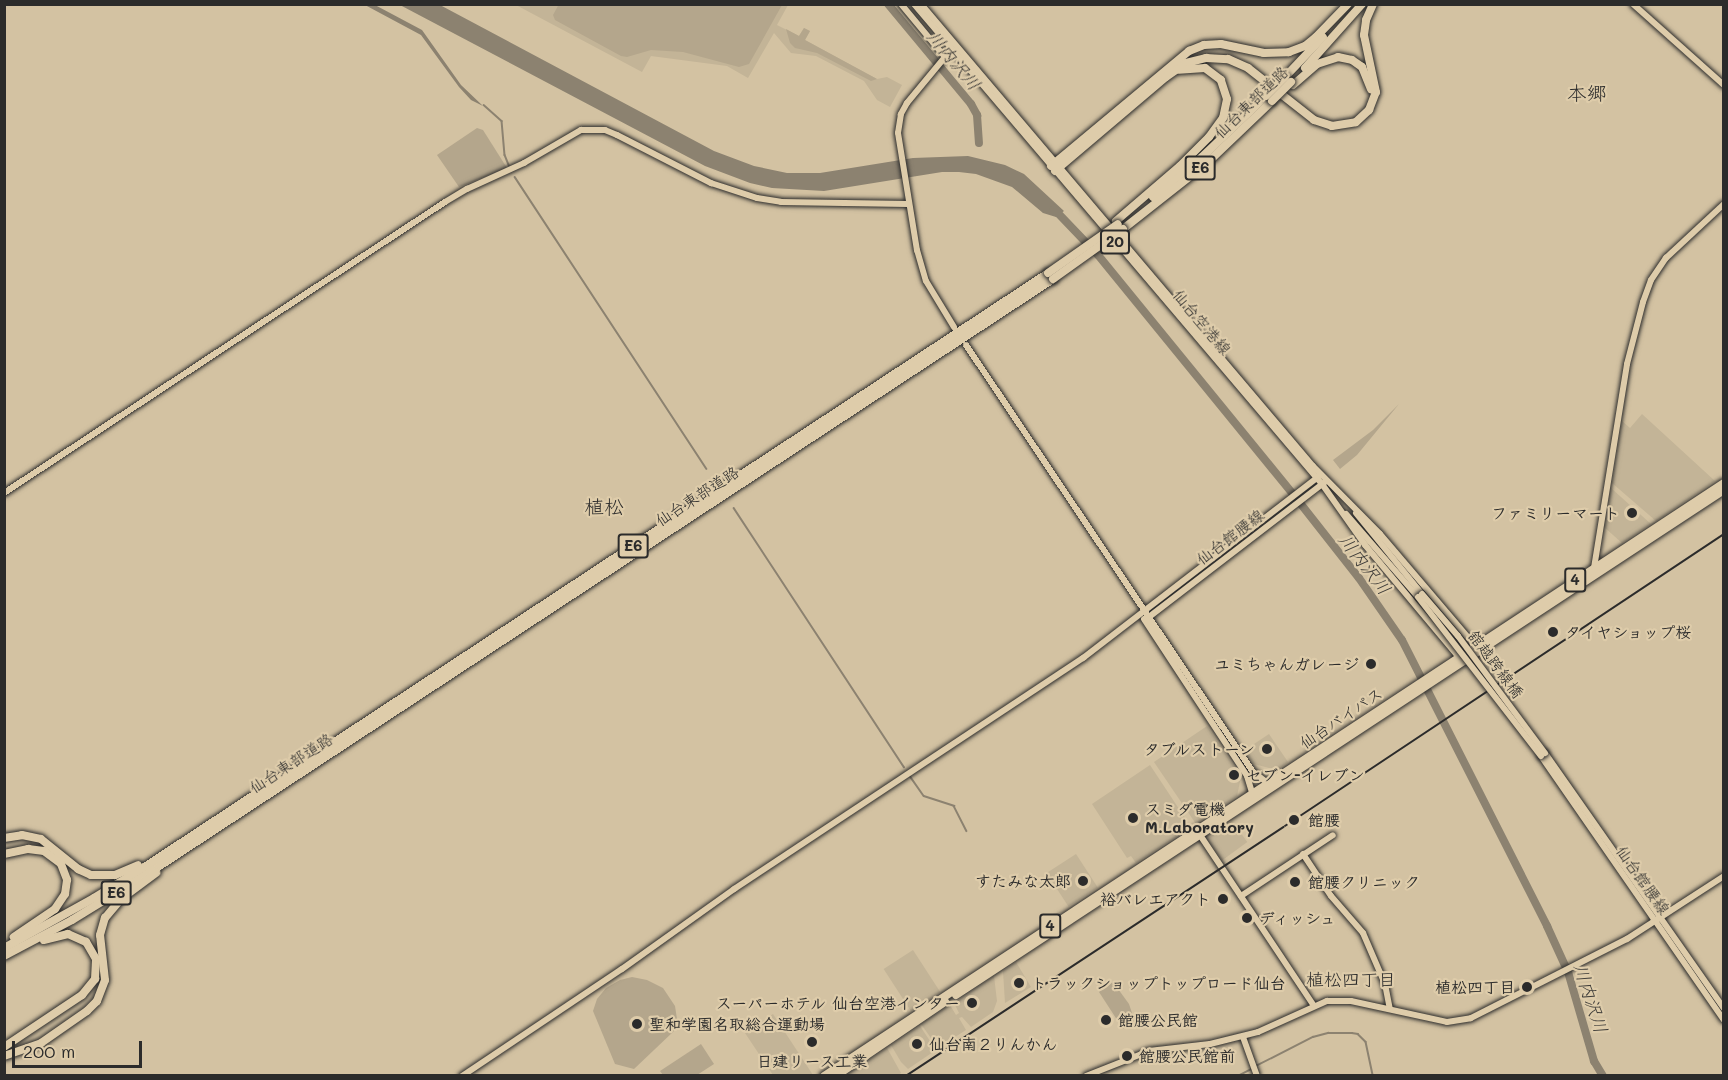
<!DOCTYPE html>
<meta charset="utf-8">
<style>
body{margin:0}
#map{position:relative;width:1728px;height:1080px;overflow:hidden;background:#d3c2a2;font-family:Mali,"Klee One",sans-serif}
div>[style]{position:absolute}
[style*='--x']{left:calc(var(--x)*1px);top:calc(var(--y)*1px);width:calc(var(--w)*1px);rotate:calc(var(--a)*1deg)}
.built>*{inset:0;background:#c3b497;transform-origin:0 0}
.green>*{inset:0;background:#b4a68c}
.water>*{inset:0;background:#8c8270}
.stream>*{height:1.5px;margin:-0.75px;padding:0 0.75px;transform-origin:0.75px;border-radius:0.75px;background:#8c8270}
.river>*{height:8px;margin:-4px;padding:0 4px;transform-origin:4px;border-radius:4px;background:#8c8270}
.roads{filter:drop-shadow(0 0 2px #2b2b2b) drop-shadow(0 0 2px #2b2b2b)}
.secondary>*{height:6px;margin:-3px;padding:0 3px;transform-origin:3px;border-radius:3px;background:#deccaa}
.primary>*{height:6px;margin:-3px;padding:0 3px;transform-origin:3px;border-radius:3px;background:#deccaa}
.highway>*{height:8px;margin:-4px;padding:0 4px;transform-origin:4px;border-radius:4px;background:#deccaa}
.rail>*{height:1.5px;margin:-0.75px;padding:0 0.75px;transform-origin:0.75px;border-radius:0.75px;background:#2b2b2b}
.bridges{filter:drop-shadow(0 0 2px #2b2b2b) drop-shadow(0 0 2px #2b2b2b)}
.secondary-bridge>*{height:6px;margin:-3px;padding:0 3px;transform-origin:3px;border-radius:3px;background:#deccaa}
.highway-bridge>*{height:8px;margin:-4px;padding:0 4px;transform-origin:4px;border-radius:4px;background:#deccaa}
.dots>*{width:16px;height:16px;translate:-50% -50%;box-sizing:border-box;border:3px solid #deccaa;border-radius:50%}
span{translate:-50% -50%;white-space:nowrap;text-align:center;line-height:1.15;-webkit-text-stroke:4.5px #deccaa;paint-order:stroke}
.shield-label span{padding:2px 4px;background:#deccaa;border:2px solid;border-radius:4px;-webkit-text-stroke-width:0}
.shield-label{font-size:15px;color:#2b2b2b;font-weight:700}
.street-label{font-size:16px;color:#2b2b2b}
.poi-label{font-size:16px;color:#2b2b2b;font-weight:700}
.right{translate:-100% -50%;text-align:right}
.left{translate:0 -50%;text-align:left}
.water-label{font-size:18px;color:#3e3c39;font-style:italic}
.neighbourhood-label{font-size:18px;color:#2b2b2b}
.quarter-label{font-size:20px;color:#2b2b2b}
.frame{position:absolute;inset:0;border:6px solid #2b2b2b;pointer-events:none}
.scale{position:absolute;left:12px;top:1041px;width:130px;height:27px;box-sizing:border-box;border:3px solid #2b2b2b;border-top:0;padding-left:8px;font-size:18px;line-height:21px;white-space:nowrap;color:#2b2b2b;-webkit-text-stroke:4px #deccaa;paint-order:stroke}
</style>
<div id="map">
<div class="built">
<div style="clip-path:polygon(516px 5px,788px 5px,777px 25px,799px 36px,804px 28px,810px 31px,805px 40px,877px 79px,887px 77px,902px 85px,890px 107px,877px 100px,864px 81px,816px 56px,791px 53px,774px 33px,748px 78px,727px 66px,651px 56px,642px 72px)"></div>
<div style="clip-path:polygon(1642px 414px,1715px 481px,1656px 521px,1612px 483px,1622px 421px,1630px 428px)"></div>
<div style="clip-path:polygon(1611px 488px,1651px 524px,1622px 543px,1604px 527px)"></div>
<div style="clip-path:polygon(1207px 726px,1241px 777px,1237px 796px,1196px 824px,1154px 762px)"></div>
<div style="clip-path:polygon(1269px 734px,1288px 762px,1277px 770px,1254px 764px,1245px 750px)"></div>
<div style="clip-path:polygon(1150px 765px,1191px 827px,1136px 863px,1131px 856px,1127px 858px,1092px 804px)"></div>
<div style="left:1232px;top:821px;width:26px;height:31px;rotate:54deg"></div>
<div style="left:1076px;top:854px;width:40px;height:35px;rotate:57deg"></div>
<div style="left:913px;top:950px;width:50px;height:35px;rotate:57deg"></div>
<div style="clip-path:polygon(1016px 962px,1031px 987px,1005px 1003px,1003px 971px)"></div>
<div style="clip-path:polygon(994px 976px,997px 1001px,993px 1012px,971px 1027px,962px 1017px,959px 1018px,966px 1030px,938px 1048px,921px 1024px,950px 1005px,956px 1015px,959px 1013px,954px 1003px)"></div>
<div style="clip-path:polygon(773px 1014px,813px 1075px,773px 1075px,745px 1033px)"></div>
<div style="clip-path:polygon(920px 1026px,936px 1050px,908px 1069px,901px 1062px,891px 1045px)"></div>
<div style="clip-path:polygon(887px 1048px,901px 1073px,897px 1076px,846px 1075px)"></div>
</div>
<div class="green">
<div style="clip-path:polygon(559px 4px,601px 6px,782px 5px,749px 64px,739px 67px,683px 52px,651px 50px,627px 57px,621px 56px,555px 20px,553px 15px)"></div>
<div style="clip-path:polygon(804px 28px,810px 31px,805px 40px,877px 79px,871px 81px,817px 53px,795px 48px,790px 43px,786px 29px,799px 36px)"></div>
<div style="clip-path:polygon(477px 128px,483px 130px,507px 168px,459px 187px,437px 155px)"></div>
<div style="clip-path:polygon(1399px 404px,1357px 455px,1340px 469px,1333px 460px,1373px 430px)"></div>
<div style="clip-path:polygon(632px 977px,647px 980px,663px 988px,675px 1006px,677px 1019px,674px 1031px,634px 1069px,615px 1064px,593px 1011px,597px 999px,606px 988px,620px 980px)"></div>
<div style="clip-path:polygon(1113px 982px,1129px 1004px,1135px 1022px,1123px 1029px,1099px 992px)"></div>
<div style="clip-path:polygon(701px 1044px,714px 1064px,697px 1075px,663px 1075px,660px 1071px)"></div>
</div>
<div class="water">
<div style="clip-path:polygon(365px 5px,375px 5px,422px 30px,461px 85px,483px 106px,471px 100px,459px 87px,421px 35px)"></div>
<div style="clip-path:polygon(400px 5px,440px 5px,714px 151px,754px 166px,787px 173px,820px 173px,913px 158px,968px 156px,1005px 165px,1024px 174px,1064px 211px,1056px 217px,1043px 213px,1012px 187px,976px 174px,959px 172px,942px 172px,824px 191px,772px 188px,750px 183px,705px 166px)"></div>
</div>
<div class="stream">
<div style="--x:484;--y:105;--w:24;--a:42"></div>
<div style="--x:502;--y:121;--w:34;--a:85"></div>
<div style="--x:505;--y:155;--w:11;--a:68"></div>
<div style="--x:515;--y:177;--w:349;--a:56.7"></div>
<div style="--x:734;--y:508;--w:310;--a:56.7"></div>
<div style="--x:910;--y:776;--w:24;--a:55"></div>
<div style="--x:924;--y:796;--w:32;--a:18"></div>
<div style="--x:954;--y:806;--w:28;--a:63"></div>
<div style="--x:1256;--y:1066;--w:64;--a:-27"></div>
<div style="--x:1313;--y:1037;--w:16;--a:-15"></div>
<div style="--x:1328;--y:1033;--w:24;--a:0"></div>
<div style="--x:1352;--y:1033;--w:6;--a:9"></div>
<div style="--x:1358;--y:1034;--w:11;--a:45"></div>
<div style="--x:1366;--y:1042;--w:35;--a:78"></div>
<div style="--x:1238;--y:1076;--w:16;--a:-27"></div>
</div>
<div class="river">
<div style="--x:888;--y:4;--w:130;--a:50.3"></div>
<div style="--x:971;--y:104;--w:13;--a:61"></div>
<div style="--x:977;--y:115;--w:28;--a:86"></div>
<div style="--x:1054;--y:209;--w:64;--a:46.3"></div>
<div style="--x:1098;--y:255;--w:320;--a:50.8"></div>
<div style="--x:1300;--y:503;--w:95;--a:51.8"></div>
<div style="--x:1359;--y:578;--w:75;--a:55.3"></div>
<div style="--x:1402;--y:640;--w:321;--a:63.1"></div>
<div style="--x:1547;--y:926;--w:51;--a:65.5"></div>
<div style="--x:1568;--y:972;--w:93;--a:73.7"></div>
<div style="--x:1594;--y:1061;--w:17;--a:59"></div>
</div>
<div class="roads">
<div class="secondary">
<div style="--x:901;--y:4;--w:69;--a:50.3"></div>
<div style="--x:945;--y:57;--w:60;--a:129.6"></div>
<div style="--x:907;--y:103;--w:13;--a:119"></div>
<div style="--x:901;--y:114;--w:19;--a:99"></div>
<div style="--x:898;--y:133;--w:119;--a:80.8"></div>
<div style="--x:917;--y:250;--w:32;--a:74"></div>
<div style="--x:926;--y:281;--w:54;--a:58.7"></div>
<div style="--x:1633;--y:4;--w:122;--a:41.7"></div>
<div style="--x:966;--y:345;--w:514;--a:56.09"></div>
<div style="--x:1253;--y:772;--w:21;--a:37"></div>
<div style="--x:4;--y:493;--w:528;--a:-33.42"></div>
<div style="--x:445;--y:202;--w:26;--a:-31"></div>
<div style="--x:467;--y:189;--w:63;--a:-24.5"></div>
<div style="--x:524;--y:163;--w:66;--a:-30.1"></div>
<div style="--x:581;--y:130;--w:24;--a:0"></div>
<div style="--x:605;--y:130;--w:13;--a:23"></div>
<div style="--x:617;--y:135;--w:106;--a:27.1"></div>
<div style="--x:711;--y:183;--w:48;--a:18.1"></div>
<div style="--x:757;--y:198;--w:24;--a:9"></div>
<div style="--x:781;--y:202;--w:127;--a:0.9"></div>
<div style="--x:1356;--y:513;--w:104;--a:50.8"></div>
<div style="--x:1346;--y:514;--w:110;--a:49.1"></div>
<div style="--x:1594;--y:568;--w:207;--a:-80.8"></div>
<div style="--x:1627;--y:364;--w:64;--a:-75.5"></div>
<div style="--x:1643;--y:302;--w:23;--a:-70"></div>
<div style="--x:1651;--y:280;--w:27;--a:-56"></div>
<div style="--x:1666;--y:258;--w:79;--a:-43"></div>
<div style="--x:1144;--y:619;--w:188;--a:56.7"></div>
<div style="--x:1247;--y:776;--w:21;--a:73"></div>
<div style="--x:1145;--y:620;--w:227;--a:-37.5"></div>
<div style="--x:1545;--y:753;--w:312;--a:55"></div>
<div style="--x:1541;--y:756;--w:321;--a:55.3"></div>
<div style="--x:1198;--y:832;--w:209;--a:56.3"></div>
<div style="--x:1303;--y:854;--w:50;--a:56.3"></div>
<div style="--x:1331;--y:896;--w:49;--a:49.1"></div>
<div style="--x:1363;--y:933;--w:56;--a:66.7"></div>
<div style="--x:1385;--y:984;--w:25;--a:79"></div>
<div style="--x:1241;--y:896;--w:110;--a:-33.5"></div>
<div style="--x:1243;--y:1037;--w:41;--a:70.3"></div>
<div style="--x:462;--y:1076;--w:192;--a:-33.8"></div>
<div style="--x:622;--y:969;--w:138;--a:-35.5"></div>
<div style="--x:734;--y:889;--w:419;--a:-33.5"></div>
<div style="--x:1083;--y:658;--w:298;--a:-37.6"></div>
<div style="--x:1086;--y:1076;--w:68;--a:-21.6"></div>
<div style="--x:1149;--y:1051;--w:61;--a:-6.5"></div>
<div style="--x:1210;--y:1044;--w:49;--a:-14"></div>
<div style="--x:1258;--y:1032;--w:76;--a:-24.2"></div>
<div style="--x:1327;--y:1001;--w:24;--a:0"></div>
<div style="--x:1351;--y:1001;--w:98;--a:12.3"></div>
<div style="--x:1447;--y:1022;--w:24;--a:-9"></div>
<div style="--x:1471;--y:1018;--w:175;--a:-26.9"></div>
<div style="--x:1627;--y:939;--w:116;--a:-33"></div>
</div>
<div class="primary">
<div style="--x:914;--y:4;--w:630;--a:49.64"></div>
<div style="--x:1322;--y:484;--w:75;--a:54.8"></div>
<div style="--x:1365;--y:545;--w:150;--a:50.1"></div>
<div style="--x:921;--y:4;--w:606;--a:49.69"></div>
<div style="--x:1313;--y:466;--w:95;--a:45.4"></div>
<div style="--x:1380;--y:534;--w:150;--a:49.6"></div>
</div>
<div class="highway">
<div style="--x:1305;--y:68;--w:86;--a:-48.3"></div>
<div style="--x:1285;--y:77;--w:55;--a:-46.5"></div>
<div style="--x:1293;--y:85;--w:32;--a:-41"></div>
<div style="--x:1317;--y:64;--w:22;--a:-18"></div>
<div style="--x:1338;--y:57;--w:14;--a:12"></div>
<div style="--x:1352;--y:60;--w:12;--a:35"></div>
<div style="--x:1362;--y:67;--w:24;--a:68"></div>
<div style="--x:1051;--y:166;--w:180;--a:-39.8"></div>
<div style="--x:1189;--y:51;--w:16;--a:-22"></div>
<div style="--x:1204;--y:45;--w:17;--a:-3"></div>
<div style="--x:1221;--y:44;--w:44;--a:11.8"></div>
<div style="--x:1264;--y:53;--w:25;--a:-2"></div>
<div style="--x:1289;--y:52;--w:17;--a:-21"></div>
<div style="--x:1305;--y:46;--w:14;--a:-39"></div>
<div style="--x:1316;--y:37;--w:46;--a:-45.9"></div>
<div style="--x:1055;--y:171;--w:145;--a:-40.3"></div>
<div style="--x:1166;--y:77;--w:24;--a:-35"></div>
<div style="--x:1186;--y:63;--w:21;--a:-14"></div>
<div style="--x:1206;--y:58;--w:22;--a:3"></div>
<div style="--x:1228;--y:59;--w:22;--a:24"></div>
<div style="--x:1248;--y:68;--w:84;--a:38.2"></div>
<div style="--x:1314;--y:120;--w:19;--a:18"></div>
<div style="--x:1332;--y:126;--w:24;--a:-9"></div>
<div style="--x:1356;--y:122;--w:18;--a:-43"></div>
<div style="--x:1369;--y:110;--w:19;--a:-69"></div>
<div style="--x:1376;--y:92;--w:58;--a:-101.9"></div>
<div style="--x:1364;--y:35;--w:15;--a:-82"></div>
<div style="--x:1366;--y:20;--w:17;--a:-66"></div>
<div style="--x:1153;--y:197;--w:63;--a:-39.2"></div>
<div style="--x:1202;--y:157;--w:88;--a:-43.6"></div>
<div style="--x:1116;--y:221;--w:84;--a:-40.7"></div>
<div style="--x:1180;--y:166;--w:41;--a:-45"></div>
<div style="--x:1209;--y:137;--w:24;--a:-54"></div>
<div style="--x:1223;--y:118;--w:19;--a:-78"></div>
<div style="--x:1227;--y:99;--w:20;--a:-108"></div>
<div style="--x:1221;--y:80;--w:20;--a:-143"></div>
<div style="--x:1205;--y:68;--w:26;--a:176"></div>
<div style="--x:1123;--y:229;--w:107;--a:-38.2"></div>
<div style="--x:1207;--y:163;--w:90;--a:-43.6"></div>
<div style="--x:4;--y:838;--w:18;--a:-9"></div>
<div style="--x:22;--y:835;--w:19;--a:12"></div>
<div style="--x:41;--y:839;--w:48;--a:39"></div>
<div style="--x:78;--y:869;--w:14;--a:25"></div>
<div style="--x:91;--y:875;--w:24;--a:0"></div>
<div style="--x:115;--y:875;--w:25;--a:-23"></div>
<div style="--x:4;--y:854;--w:25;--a:-12"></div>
<div style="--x:28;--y:849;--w:16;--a:7"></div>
<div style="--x:44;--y:851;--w:21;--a:37"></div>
<div style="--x:61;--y:864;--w:17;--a:69"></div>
<div style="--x:67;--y:880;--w:14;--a:98"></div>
<div style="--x:65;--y:894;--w:18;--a:124"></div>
<div style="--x:55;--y:909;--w:50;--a:145.7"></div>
<div style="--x:4;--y:948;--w:103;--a:-29.1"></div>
<div style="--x:94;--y:898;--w:61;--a:-31.6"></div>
<div style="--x:146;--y:866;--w:1079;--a:-33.32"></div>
<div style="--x:4;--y:956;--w:77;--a:-27.9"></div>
<div style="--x:72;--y:920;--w:101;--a:-31.6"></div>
<div style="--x:158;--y:867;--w:1071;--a:-33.3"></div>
<div style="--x:956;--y:995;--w:919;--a:-33.33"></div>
<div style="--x:4;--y:1047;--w:94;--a:-33.7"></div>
<div style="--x:82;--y:995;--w:21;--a:-51"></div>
<div style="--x:95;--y:979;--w:20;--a:-87"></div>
<div style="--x:96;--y:959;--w:20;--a:-120"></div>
<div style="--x:86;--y:942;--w:20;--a:-156"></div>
<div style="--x:68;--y:934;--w:25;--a:166"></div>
<div style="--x:4;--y:1056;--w:39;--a:-19"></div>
<div style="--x:41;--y:1043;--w:56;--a:-34.8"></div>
<div style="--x:87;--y:1011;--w:14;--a:-45"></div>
<div style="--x:97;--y:1001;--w:22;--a:-69"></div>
<div style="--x:105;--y:980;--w:45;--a:-96.3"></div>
<div style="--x:100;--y:935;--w:18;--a:-74"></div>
<div style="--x:105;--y:918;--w:25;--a:-50"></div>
<div style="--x:121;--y:899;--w:44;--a:-36.6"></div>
<div style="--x:824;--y:1076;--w:1078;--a:-33.38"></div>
<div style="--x:836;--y:1076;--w:132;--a:-34.2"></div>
</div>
</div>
<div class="rail">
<div style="--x:1285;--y:826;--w:527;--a:-33.63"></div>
<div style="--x:906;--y:1076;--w:452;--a:-33.4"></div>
</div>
<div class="bridges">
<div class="secondary-bridge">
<div style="--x:1422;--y:594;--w:55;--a:49.4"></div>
<div style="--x:1458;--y:636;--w:146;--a:53.4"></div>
<div style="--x:1418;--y:597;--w:201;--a:52.3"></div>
</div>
<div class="highway-bridge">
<div style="--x:1266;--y:96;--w:27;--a:-45"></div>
<div style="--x:1272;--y:101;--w:27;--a:-45"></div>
<div style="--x:1048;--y:273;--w:85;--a:-35"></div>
<div style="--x:1053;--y:279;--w:86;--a:-35.5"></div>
</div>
</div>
<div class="dots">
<div style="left:1632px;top:513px;background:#2b2b2b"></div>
<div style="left:1553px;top:632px;background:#2b2b2b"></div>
<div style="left:1371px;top:664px;background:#2b2b2b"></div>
<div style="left:1267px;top:749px;background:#2b2b2b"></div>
<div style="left:1234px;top:775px;background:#2b2b2b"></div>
<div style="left:1133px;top:818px;background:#2b2b2b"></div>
<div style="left:1294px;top:820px;background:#2b2b2b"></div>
<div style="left:1083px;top:881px;background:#2b2b2b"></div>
<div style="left:1295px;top:882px;background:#2b2b2b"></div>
<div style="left:1223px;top:899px;background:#2b2b2b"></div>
<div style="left:1247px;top:918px;background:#2b2b2b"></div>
<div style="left:1019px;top:983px;background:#2b2b2b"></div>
<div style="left:1527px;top:987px;background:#2b2b2b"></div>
<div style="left:972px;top:1003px;background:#2b2b2b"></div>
<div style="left:1106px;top:1020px;background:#2b2b2b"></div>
<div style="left:637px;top:1024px;background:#2b2b2b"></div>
<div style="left:812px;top:1042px;background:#2b2b2b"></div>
<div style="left:917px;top:1044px;background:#2b2b2b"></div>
<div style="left:1127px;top:1056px;background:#2b2b2b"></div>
</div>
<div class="shield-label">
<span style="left:1200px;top:168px">E6</span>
<span style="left:1115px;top:242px">20</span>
<span style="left:633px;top:546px">E6</span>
<span style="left:1575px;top:580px">4</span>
<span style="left:116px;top:893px">E6</span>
<span style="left:1050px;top:926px">4</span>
</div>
<div class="street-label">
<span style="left:1251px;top:102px;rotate:-44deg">仙台東部道路</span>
<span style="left:1202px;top:322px;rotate:50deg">仙台空港線</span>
<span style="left:697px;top:496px;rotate:-33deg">仙台東部道路</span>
<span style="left:1230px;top:537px;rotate:-37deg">仙台館腰線</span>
<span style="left:1496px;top:664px;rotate:53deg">舘越跨線橋</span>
<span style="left:1341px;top:718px;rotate:-34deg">仙台バイパス</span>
<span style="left:291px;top:763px;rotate:-33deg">仙台東部道路</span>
<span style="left:1643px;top:880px;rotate:55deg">仙台館腰線</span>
</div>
<div class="poi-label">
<span class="right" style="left:1620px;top:513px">ファミリーマート</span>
<span class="left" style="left:1565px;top:632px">タイヤショップ桜</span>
<span class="right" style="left:1359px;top:664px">ユミちゃんガレージ</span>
<span class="right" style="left:1255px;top:749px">タブルストーン</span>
<span class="left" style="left:1246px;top:775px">セブン-イレブン</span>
<span class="left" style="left:1145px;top:818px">スミダ電機<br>M.Laboratory</span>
<span class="left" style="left:1308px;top:820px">館腰</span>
<span class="right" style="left:1071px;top:881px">すたみな太郎</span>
<span class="left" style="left:1308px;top:882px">館腰クリニック</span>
<span class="right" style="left:1211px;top:899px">裕バレエアクト</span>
<span class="left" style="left:1259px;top:918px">ディッシュ</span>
<span class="left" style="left:1031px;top:983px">トラックショップトップロード仙台</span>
<span class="right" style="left:1515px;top:987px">植松四丁目</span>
<span class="right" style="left:960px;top:1003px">スーパーホテル 仙台空港インター</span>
<span class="left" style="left:1118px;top:1020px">館腰公民館</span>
<span class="left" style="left:649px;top:1024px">聖和学園名取総合運動場</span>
<span class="left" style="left:929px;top:1044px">仙台南２りんかん</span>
<span class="left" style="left:1139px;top:1056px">館腰公民館前</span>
<span style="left:812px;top:1061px">日建リース工業</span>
</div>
<div class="water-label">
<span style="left:954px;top:60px;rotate:50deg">川内沢川</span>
<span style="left:1365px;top:564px;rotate:52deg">川内沢川</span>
<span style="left:1591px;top:998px;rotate:72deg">川内沢川</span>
</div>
<div class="neighbourhood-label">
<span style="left:1351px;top:979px">植松四丁目</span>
</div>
<div class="quarter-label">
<span style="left:1587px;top:92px">本郷</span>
<span style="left:604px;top:506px">植松</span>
</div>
<div class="frame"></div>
<div class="scale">200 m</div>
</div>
